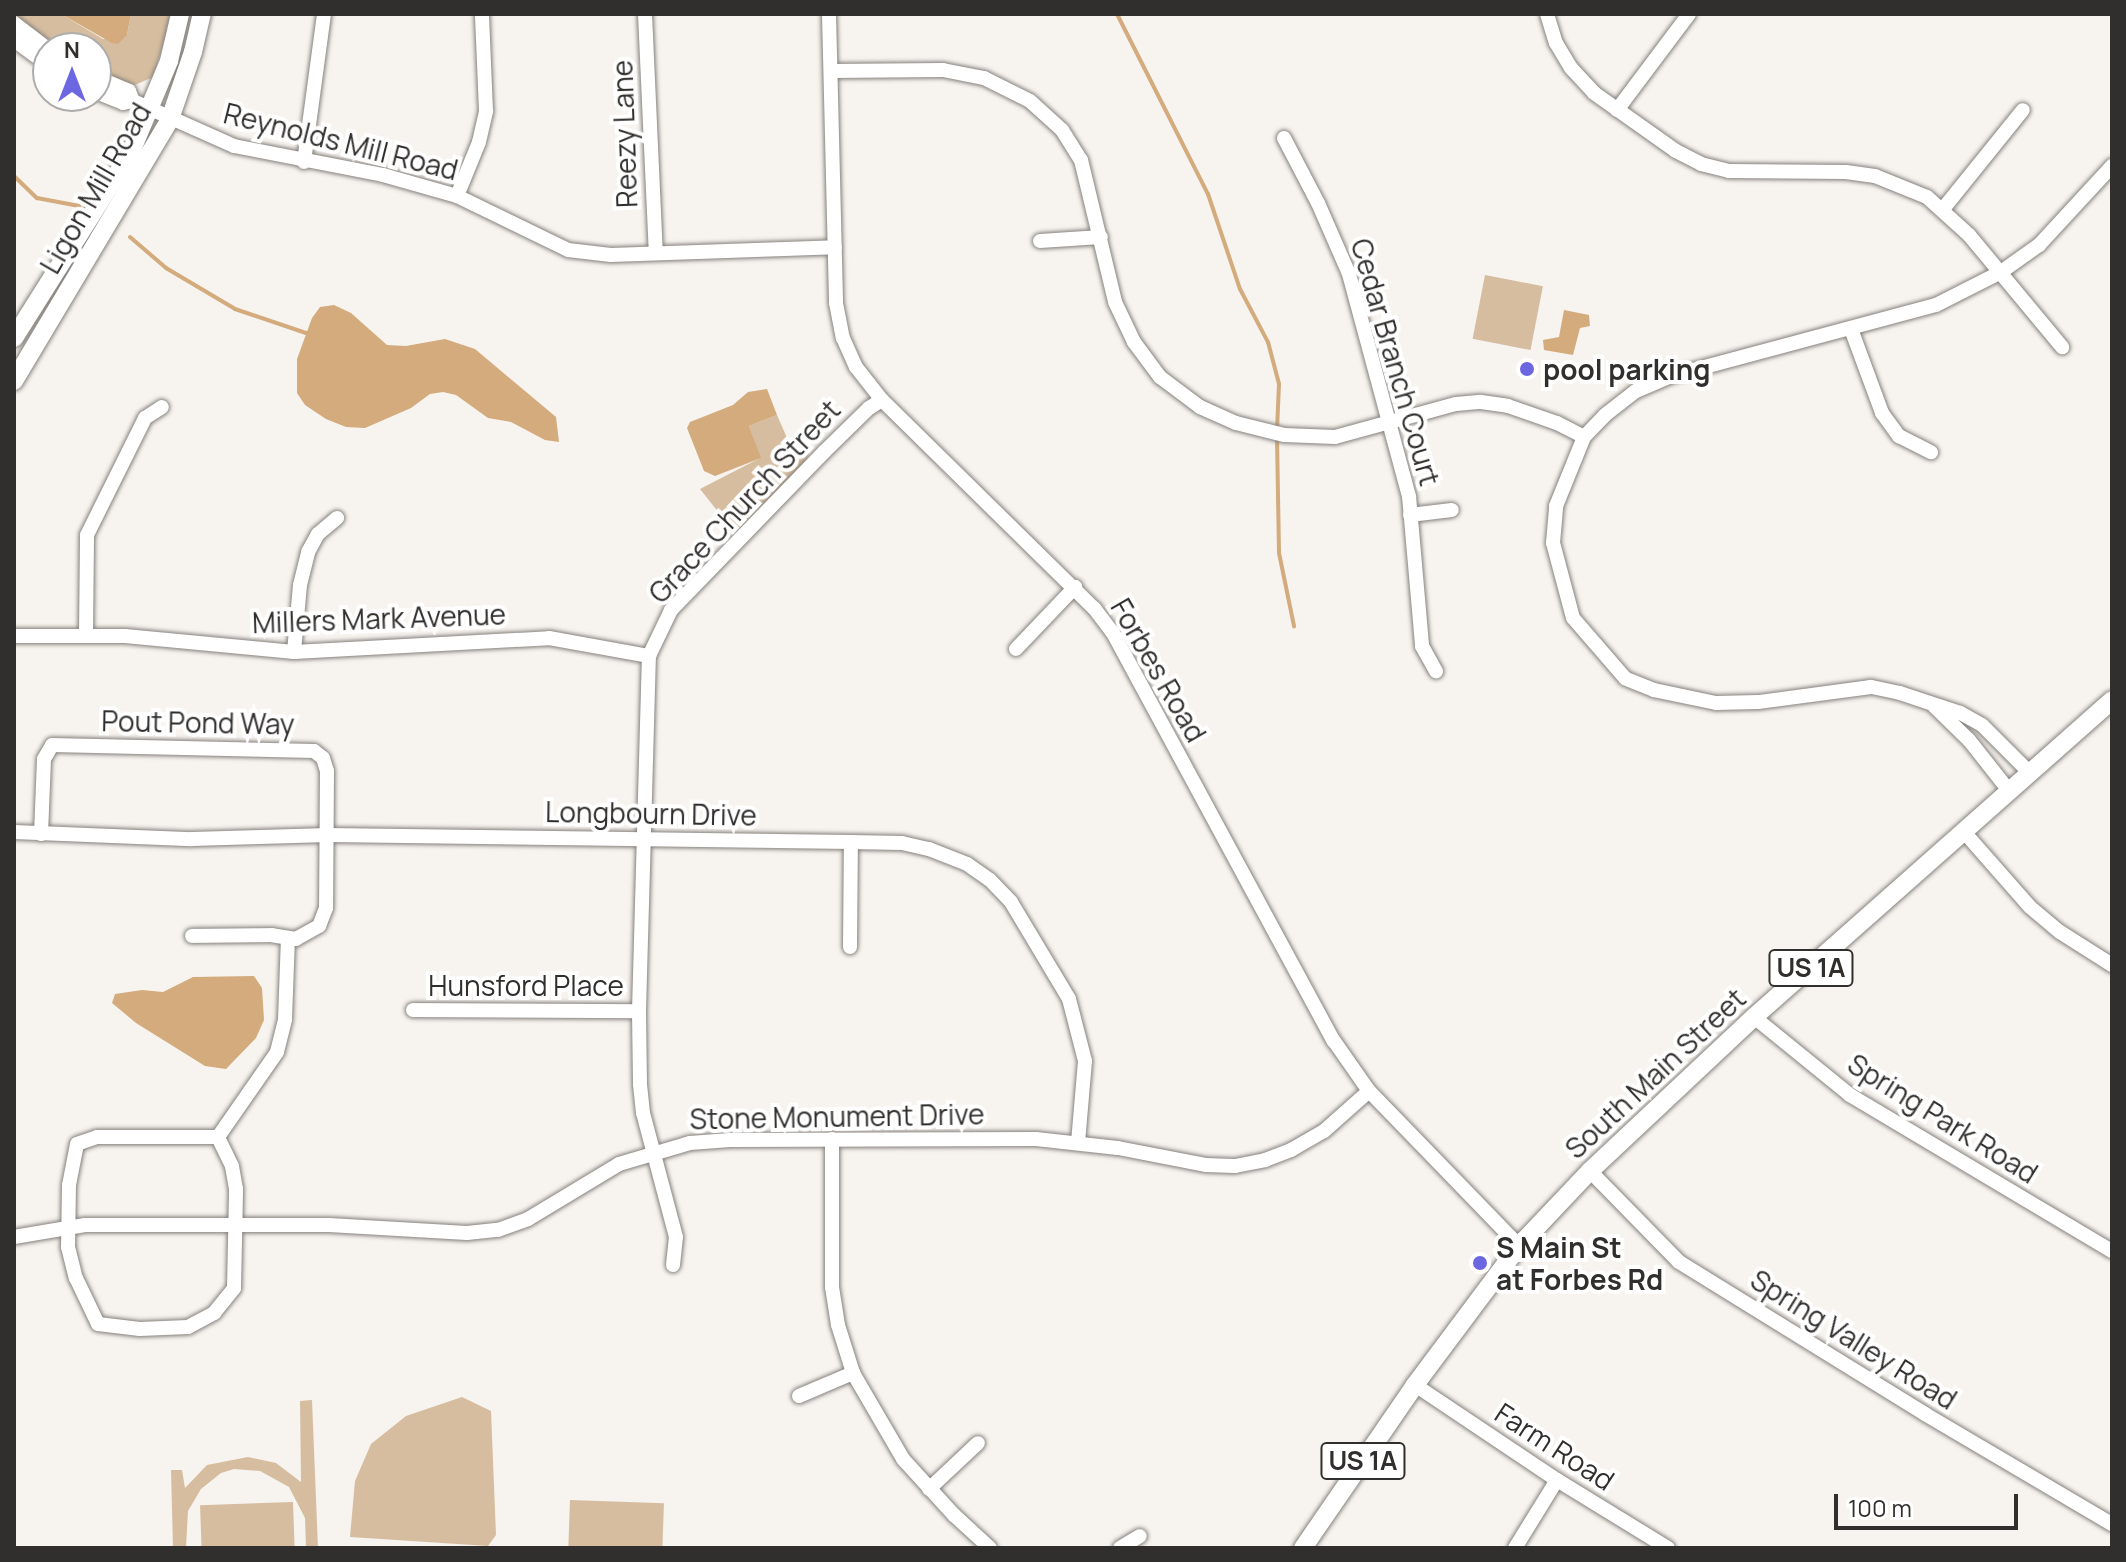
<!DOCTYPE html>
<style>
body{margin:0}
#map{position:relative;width:2126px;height:1562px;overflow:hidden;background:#f7f3ef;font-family:Manrope,sans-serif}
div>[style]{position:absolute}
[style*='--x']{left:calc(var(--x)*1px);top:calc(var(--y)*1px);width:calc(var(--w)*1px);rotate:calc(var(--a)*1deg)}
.green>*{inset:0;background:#d6bda0;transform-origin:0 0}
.water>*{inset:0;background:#d3ab7c}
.stream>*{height:4px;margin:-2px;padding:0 2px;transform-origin:2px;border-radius:2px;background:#d3ab7c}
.roads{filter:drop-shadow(0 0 2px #85817d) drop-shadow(0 0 2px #85817d)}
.minor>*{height:14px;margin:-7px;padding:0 7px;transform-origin:7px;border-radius:7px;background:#fff}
.major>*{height:18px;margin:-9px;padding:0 9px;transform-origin:9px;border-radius:9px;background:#fff}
.dots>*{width:22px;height:22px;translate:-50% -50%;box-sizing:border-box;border:4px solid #fff;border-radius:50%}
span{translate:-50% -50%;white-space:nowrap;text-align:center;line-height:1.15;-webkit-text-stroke:8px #fff;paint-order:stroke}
.shield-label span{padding:2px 6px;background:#fff;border:2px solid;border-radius:6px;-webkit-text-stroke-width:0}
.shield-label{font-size:26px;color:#312f2e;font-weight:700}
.street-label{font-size:28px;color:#312f2e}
.poi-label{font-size:28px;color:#312f2e;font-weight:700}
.left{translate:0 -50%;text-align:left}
.frame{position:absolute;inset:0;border:16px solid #312f2e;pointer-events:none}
.north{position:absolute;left:32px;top:32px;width:80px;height:80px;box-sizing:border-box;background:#fff;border:2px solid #adacab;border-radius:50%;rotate:0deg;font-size:22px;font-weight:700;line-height:32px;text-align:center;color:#312f2e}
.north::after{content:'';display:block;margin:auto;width:28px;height:36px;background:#6c66e0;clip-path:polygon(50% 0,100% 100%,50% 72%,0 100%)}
.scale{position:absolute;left:1834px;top:1494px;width:184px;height:36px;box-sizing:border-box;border:4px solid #312f2e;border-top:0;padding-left:10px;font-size:24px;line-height:28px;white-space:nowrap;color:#312f2e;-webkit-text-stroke:6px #fff;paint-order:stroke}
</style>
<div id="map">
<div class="green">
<div style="clip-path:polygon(14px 14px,61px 14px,103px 39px,127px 35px,131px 14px,173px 14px,153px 77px,135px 85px,96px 72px,96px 48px,53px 48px,14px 18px)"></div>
<div style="left:1485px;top:275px;width:59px;height:65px;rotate:11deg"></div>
<div style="clip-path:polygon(777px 415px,791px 447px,804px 440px,809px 454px,805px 462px,735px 533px,700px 489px,760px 458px,749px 426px)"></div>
<div style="clip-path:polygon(462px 1397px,491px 1411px,496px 1535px,488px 1546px,350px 1537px,355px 1481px,371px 1444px,406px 1416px)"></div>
<div style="clip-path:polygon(312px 1400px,318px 1548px,306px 1548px,305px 1518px,289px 1487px,260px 1471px,234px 1469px,221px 1473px,201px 1489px,188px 1511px,186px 1548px,173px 1548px,171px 1470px,182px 1470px,185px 1488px,207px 1465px,248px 1457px,276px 1463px,301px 1482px,300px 1401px)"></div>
<div style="left:570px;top:1500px;width:94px;height:48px;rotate:2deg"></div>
<div style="left:293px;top:1502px;width:46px;height:93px;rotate:88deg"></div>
</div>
<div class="water">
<div style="clip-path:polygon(61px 14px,131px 14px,127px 35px,118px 44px,112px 43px)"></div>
<div style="clip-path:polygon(334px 305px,351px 313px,387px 345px,406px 346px,445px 339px,475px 349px,556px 417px,559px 442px,545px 440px,511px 422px,488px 418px,456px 395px,443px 392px,430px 394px,411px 408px,365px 428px,346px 427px,326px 419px,305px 405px,297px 393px,297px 359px,312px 318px,320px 307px)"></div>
<div style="clip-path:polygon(1564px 310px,1589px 315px,1590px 326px,1580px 328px,1573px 355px,1544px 350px,1543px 340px,1559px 337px)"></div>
<div style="clip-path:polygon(767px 389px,777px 415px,749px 426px,761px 458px,715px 476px,704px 471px,687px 428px,690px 422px,733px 405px,748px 392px)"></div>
<div style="clip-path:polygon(254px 976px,262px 988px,264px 1020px,256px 1038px,226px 1069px,205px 1066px,136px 1023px,112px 1003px,115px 994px,142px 990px,163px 992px,193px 977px)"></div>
</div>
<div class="stream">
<div style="--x:1117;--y:14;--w:202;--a:63.2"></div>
<div style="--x:1208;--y:194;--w:100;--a:71.4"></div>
<div style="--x:1240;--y:289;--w:60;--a:62.2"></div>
<div style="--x:1268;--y:342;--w:43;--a:75.3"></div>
<div style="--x:1279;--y:384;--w:46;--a:92.5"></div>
<div style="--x:14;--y:176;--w:32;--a:44"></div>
<div style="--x:37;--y:198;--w:43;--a:10.8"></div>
<div style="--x:130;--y:237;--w:48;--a:40.7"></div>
<div style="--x:166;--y:268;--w:80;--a:30.7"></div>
<div style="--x:235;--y:309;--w:78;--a:18.7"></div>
<div style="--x:1277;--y:438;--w:115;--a:89"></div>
<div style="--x:1279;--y:553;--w:75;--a:78.4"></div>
</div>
<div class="roads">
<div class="minor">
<div style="--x:645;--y:14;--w:238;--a:87.4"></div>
<div style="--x:829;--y:14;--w:289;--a:88.6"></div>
<div style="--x:836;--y:303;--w:36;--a:79"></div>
<div style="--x:843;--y:338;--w:32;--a:66"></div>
<div style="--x:856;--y:367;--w:42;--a:51.8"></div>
<div style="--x:882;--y:400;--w:297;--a:44.5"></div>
<div style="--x:1094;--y:608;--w:31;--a:53"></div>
<div style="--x:1113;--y:633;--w:464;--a:61.6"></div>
<div style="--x:1334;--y:1041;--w:61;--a:55"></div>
<div style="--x:1369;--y:1091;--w:216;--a:45.9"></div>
<div style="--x:1547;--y:14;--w:30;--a:73"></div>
<div style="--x:1556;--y:43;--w:29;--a:59"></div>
<div style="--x:1571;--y:68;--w:34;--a:47"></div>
<div style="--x:1594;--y:93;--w:100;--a:35.3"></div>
<div style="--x:1676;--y:151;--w:28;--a:27"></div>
<div style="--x:1701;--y:164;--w:29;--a:14"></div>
<div style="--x:1729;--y:171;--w:117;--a:0.5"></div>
<div style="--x:1846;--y:172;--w:29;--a:8"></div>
<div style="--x:1875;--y:176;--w:56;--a:22"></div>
<div style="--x:1927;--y:197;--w:57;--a:42.1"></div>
<div style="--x:1969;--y:235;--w:146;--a:50.3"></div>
<div style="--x:14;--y:23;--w:43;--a:37.4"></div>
<div style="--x:14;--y:40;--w:42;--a:36.3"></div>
<div style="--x:831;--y:71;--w:112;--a:-0.5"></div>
<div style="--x:943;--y:70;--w:42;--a:11"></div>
<div style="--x:984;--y:78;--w:51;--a:26.6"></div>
<div style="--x:1030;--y:101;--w:43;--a:42.2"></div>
<div style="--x:1062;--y:130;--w:36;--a:58"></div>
<div style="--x:1081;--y:160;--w:146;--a:76.5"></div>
<div style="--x:1115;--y:302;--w:44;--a:64.6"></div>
<div style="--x:1134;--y:342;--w:44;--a:53.4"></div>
<div style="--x:1160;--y:377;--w:50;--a:36.9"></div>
<div style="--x:1200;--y:407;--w:39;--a:24"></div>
<div style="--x:1236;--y:423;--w:49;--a:14"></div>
<div style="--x:1284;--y:435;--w:51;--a:2.2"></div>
<div style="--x:1335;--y:437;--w:125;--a:-15.3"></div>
<div style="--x:1456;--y:404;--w:25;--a:-5"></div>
<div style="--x:1481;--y:402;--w:27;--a:8"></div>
<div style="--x:1508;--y:406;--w:52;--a:19.1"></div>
<div style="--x:1557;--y:423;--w:30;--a:27"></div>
<div style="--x:96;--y:77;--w:36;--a:23"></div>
<div style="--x:129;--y:91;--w:11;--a:68"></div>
<div style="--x:96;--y:92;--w:29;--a:22"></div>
<div style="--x:123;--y:103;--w:10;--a:-11"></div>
<div style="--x:133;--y:101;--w:111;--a:24"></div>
<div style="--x:234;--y:146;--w:152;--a:11"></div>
<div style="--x:383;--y:175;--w:77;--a:15.8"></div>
<div style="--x:457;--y:196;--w:123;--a:25.9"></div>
<div style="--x:568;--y:250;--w:43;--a:6.6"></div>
<div style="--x:611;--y:255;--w:224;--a:-2"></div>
<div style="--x:1617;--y:110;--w:120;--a:-53.1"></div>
<div style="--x:1284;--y:138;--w:73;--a:62.4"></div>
<div style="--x:1318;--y:203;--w:77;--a:66.4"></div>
<div style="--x:1349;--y:274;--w:230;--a:74.9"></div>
<div style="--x:1409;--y:496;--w:151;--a:85"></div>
<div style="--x:1422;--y:646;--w:29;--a:61"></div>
<div style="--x:304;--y:162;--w:149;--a:-82.3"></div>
<div style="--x:457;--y:196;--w:58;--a:-67.8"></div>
<div style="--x:479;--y:142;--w:32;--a:-77"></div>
<div style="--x:486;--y:111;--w:97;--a:-92.4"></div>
<div style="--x:1943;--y:209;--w:127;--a:-51.1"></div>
<div style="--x:1040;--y:241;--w:61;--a:-3.8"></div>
<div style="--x:1851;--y:329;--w:90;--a:69.7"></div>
<div style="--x:1882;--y:413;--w:29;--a:54"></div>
<div style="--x:1899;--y:436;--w:36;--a:27"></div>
<div style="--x:1410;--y:515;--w:42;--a:-6.8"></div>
<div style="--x:86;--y:634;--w:99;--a:-89.4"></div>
<div style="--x:87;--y:535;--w:131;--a:-63.6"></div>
<div style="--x:145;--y:418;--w:20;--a:-33"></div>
<div style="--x:14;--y:636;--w:111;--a:0"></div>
<div style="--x:125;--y:636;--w:170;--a:5.4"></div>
<div style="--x:294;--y:652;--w:255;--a:-3.1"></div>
<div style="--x:549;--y:638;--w:102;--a:10.2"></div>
<div style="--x:1016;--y:649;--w:86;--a:-46.4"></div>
<div style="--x:294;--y:652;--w:67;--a:-84.9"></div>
<div style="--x:300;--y:585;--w:34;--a:-76"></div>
<div style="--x:308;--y:552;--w:21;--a:-61"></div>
<div style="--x:318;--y:534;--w:25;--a:-40"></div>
<div style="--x:1934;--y:706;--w:49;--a:44.2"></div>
<div style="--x:1969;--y:740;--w:66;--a:51.7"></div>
<div style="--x:2030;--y:773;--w:68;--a:-135"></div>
<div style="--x:1982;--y:725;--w:25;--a:-151"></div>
<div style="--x:1960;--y:713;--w:63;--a:-161.6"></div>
<div style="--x:1900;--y:693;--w:30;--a:-168"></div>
<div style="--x:1871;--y:687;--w:114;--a:172.4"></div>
<div style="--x:1758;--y:702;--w:42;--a:178.6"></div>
<div style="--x:1716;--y:703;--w:63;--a:-168.2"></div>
<div style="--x:1654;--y:690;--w:31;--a:-158"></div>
<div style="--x:1625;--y:678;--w:79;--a:-130.9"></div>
<div style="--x:1573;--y:618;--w:78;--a:-104.9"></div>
<div style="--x:1553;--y:543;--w:37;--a:-85"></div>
<div style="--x:1556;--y:506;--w:74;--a:-67.9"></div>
<div style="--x:1584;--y:437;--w:30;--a:-46"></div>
<div style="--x:1605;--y:415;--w:39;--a:-38"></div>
<div style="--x:1636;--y:391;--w:38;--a:-23"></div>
<div style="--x:1671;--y:376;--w:274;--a:-15"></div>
<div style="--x:1936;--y:305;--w:73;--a:-26.9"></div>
<div style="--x:2001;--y:272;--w:47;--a:-35.4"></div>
<div style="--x:2039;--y:245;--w:108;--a:-47.3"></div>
<div style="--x:14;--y:832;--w:178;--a:2.3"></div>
<div style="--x:192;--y:839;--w:136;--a:-1.7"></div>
<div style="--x:328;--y:835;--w:523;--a:0.77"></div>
<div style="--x:851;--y:842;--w:51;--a:1.1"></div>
<div style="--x:902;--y:843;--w:28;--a:13"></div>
<div style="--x:929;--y:849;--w:41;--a:21.5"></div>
<div style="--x:967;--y:864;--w:28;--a:35"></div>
<div style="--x:990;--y:880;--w:30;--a:46"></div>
<div style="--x:1011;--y:902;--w:113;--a:59.1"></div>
<div style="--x:1069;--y:999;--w:64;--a:75.5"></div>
<div style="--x:1085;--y:1061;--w:81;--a:94.9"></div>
<div style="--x:1965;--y:833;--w:98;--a:48.7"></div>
<div style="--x:2030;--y:907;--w:39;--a:40"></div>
<div style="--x:2060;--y:932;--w:62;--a:32.4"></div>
<div style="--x:41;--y:834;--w:75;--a:-87.7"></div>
<div style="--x:44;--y:759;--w:16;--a:-60"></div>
<div style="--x:52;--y:745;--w:262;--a:1.3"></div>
<div style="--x:314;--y:751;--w:11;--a:38"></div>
<div style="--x:323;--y:758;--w:14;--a:73"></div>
<div style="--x:327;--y:771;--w:137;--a:90.4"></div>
<div style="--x:326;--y:908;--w:19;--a:111"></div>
<div style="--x:319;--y:926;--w:26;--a:151"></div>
<div style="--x:296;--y:939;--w:24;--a:-171"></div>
<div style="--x:272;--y:935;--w:80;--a:179.3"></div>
<div style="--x:850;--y:947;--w:105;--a:-89.5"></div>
<div style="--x:413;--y:1010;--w:226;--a:0.3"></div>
<div style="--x:1754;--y:1017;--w:124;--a:39.1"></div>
<div style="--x:1850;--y:1095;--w:305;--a:30.8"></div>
<div style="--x:218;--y:1137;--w:121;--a:180"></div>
<div style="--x:97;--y:1137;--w:21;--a:161"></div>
<div style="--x:77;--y:1144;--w:42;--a:101"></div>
<div style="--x:69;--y:1185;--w:62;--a:90.9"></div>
<div style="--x:68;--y:1247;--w:32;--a:76"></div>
<div style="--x:76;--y:1278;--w:51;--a:64.4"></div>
<div style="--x:98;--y:1324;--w:42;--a:6.8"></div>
<div style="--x:140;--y:1329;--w:48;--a:-2.4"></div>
<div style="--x:188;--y:1327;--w:30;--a:-28"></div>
<div style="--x:214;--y:1313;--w:32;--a:-51"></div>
<div style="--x:234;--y:1288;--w:99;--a:-88.8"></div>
<div style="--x:236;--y:1189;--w:23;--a:-100"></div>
<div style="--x:232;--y:1166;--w:32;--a:-116"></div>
<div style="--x:218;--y:1137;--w:103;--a:-55.2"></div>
<div style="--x:277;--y:1052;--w:34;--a:-76"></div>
<div style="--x:285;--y:1019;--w:81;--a:-87.9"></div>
<div style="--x:832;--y:1139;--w:148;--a:90"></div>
<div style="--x:832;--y:1287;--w:38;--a:81"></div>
<div style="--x:838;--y:1325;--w:50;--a:72.6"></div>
<div style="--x:853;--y:1373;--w:99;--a:59.8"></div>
<div style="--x:903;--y:1459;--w:76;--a:47.7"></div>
<div style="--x:954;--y:1515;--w:49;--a:42.5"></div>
<div style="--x:1590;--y:1171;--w:127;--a:45.6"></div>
<div style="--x:1679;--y:1262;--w:289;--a:31.7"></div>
<div style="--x:1925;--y:1414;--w:217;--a:30.5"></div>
<div style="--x:14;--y:1237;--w:72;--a:-9.6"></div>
<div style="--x:85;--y:1225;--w:244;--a:0"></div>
<div style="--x:329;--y:1225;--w:138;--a:3.3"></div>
<div style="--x:467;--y:1233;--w:31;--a:-6"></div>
<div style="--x:498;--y:1230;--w:32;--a:-20"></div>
<div style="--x:528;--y:1219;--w:106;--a:-31.1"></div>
<div style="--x:619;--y:1164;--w:74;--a:-16.5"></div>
<div style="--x:690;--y:1143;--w:40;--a:-4.3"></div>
<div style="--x:730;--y:1140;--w:306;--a:-0.2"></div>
<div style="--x:1036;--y:1139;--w:82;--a:6.3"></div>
<div style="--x:1118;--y:1148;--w:90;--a:10.9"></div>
<div style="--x:1206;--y:1165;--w:29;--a:2"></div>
<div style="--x:1235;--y:1166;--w:31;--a:-11"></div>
<div style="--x:1265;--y:1160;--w:28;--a:-21"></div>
<div style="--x:1291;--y:1150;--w:38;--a:-30"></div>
<div style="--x:1324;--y:1131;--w:60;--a:-41.6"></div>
<div style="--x:673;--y:1265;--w:28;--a:-84"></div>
<div style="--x:676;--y:1237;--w:128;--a:-104.9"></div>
<div style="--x:643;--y:1113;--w:29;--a:-96"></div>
<div style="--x:640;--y:1084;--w:73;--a:-90.8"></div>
<div style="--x:639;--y:1011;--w:355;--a:-88.4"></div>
<div style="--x:649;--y:656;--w:51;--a:-64.4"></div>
<div style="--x:671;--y:610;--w:220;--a:-45.9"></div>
<div style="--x:824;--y:452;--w:63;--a:-44.4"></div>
<div style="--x:869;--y:408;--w:15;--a:-32"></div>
<div style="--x:1415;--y:1385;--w:171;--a:33.8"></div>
<div style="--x:1557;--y:1480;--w:130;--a:31.5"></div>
<div style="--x:799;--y:1396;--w:59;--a:-23.1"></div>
<div style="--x:929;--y:1489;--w:67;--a:-43.2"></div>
<div style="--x:1120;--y:1548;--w:23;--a:-31"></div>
<div style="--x:1515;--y:1548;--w:80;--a:-58.3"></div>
</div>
<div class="major">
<div style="--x:14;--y:338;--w:220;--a:-57.8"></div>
<div style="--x:131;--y:152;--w:99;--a:-67.3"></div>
<div style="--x:169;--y:61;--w:48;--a:-76.8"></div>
<div style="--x:14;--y:381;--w:305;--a:-59.2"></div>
<div style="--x:170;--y:119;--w:71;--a:-71.1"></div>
<div style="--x:193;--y:52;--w:39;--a:-77"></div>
<div style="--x:1303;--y:1548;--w:198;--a:-55.5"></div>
<div style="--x:1415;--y:1385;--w:174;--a:-53.2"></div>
<div style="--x:1519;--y:1246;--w:103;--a:-46.6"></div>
<div style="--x:1590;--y:1171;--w:225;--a:-43.2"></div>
<div style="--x:1754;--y:1017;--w:478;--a:-41.5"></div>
</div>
</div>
<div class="dots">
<div style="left:1527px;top:369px;background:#6c66e0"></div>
<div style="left:1480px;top:1263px;background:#6c66e0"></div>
</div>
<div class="shield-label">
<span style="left:1811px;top:968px">US 1A</span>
<span style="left:1363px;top:1461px">US 1A</span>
</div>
<div class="street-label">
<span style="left:624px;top:134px;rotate:-92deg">Reezy Lane</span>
<span style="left:341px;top:141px;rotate:14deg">Reynolds Mill Road</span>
<span style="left:95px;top:188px;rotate:-60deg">Ligon Mill Road</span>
<span style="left:1396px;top:362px;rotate:74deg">Cedar Branch Court</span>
<span style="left:744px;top:501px;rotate:-47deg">Grace Church Street</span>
<span style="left:379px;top:618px;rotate:-2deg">Millers Mark Avenue</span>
<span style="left:1159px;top:670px;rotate:60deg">Forbes Road</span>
<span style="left:198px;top:722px;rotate:1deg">Pout Pond Way</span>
<span style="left:651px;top:813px;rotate:1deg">Longbourn Drive</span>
<span style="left:526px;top:985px">Hunsford Place</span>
<span style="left:1655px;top:1073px;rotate:-43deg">South Main Street</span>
<span style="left:837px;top:1116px;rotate:-1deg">Stone Monument Drive</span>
<span style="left:1943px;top:1118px;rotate:32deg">Spring Park Road</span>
<span style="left:1854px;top:1339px;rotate:32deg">Spring Valley Road</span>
<span style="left:1555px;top:1446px;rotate:33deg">Farm Road</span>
</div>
<div class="poi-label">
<span class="left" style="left:1543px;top:369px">pool parking</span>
<span class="left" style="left:1496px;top:1263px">S Main St<br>at Forbes Rd</span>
</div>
<div class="frame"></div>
<div class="north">N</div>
<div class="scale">100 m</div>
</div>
